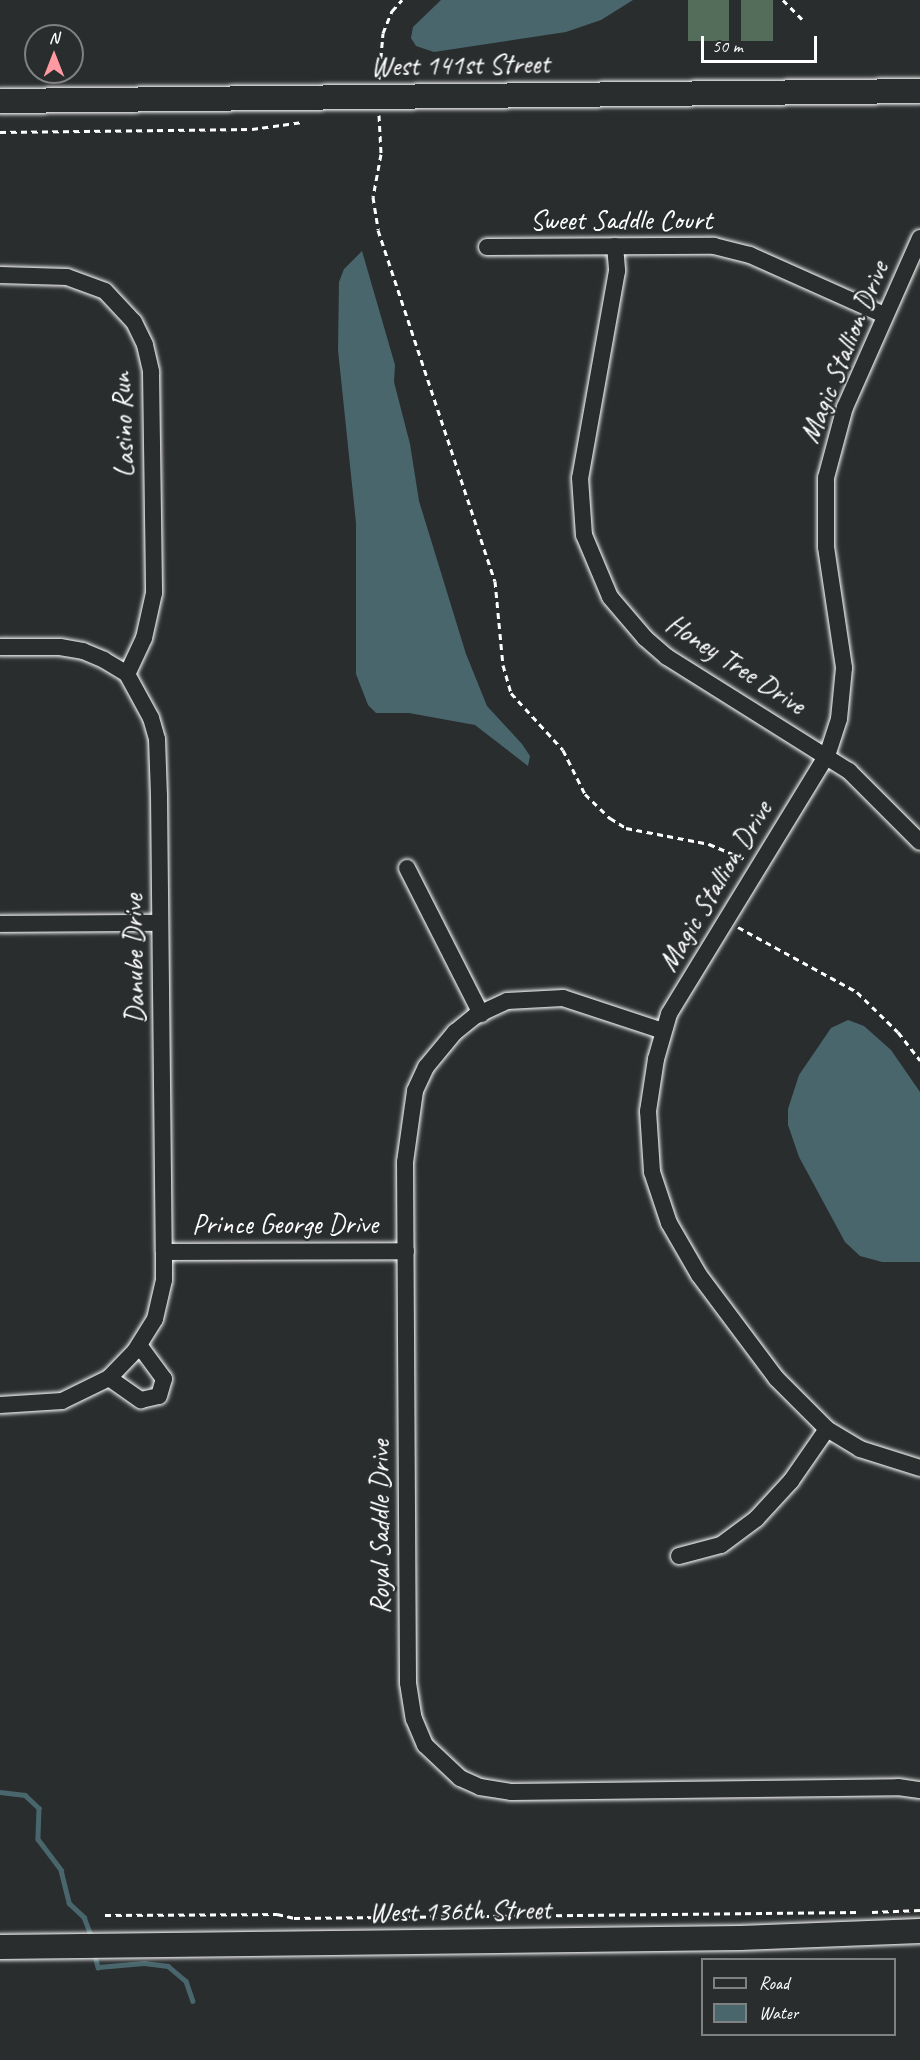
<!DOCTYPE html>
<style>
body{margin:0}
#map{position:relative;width:920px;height:2060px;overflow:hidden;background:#2a2d2e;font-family:Caveat,sans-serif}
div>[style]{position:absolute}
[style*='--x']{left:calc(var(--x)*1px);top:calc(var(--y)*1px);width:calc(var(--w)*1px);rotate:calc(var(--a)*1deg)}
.green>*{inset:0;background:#546d5a;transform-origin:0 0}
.water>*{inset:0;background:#48666c}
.stream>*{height:4.5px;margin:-2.25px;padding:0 2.25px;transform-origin:2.25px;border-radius:2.25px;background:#48666c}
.path>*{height:3px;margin-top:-1.5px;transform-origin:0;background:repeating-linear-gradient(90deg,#fff 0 6px,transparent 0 10.5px)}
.roads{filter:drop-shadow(0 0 2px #fff) drop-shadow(0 0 2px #fff)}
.street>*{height:16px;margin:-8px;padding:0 8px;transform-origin:8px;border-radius:8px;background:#2a2d2e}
.secondary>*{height:24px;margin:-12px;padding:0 12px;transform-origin:12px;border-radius:12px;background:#2a2d2e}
span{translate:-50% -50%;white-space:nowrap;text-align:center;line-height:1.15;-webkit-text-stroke:4.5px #2a2d2e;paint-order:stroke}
.street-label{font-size:28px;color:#fff}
.legend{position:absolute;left:701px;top:1958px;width:195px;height:78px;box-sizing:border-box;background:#2a2d2e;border:2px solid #7f8182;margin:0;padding:8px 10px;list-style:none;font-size:18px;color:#fff}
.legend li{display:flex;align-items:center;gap:12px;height:30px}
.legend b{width:30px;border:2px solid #7f8182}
.north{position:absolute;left:24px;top:24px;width:60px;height:60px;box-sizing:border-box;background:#2a2d2e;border:2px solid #7f8182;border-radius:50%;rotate:0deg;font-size:16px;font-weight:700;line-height:24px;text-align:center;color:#fff}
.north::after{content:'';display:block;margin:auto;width:21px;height:27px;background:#ff9aa2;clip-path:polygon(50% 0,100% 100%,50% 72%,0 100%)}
.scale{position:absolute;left:701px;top:36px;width:116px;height:27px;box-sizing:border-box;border:3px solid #fff;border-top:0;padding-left:8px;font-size:18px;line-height:21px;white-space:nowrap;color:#fff;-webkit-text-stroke:4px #2a2d2e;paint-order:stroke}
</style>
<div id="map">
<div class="green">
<div style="left:688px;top:0;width:41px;height:41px"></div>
<div style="left:741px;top:0;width:32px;height:41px"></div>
</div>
<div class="water">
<div style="clip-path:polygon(441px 0,633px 0,601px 20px,566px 32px,434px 52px,416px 46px,411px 38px,413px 27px)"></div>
<div style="clip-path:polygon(362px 251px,395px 365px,394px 382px,410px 444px,419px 501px,466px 654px,487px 706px,522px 744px,530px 756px,528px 766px,475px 725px,409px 713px,376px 713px,368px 705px,356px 674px,356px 523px,338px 350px,339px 282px,344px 269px)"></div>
<div style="clip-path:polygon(848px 1020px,864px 1026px,891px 1050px,920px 1092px,920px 1262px,882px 1262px,860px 1256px,845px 1242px,799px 1157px,788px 1125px,788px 1109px,799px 1075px,831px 1028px)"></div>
</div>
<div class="stream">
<div style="--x:0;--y:1792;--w:25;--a:7"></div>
<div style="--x:25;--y:1795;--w:19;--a:43"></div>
<div style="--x:39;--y:1808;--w:31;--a:92"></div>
<div style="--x:38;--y:1839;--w:39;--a:53"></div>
<div style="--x:61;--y:1870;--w:34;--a:76"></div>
<div style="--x:69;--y:1903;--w:21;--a:43"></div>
<div style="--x:84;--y:1917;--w:22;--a:69"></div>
<div style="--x:94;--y:1952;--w:16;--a:75"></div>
<div style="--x:98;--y:1967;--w:46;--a:-5"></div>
<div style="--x:144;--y:1963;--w:24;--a:7"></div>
<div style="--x:168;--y:1966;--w:23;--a:40"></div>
<div style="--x:186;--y:1981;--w:21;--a:71"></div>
</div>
<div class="path">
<div style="--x:783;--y:0;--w:27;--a:45"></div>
<div style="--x:379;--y:79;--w:46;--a:-85"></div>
<div style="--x:383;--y:33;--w:24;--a:-68"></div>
<div style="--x:392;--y:11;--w:15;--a:-48"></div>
<div style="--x:379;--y:115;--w:39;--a:87"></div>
<div style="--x:381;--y:154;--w:44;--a:100.5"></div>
<div style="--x:373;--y:197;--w:33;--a:81"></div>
<div style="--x:378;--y:230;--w:370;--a:71.6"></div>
<div style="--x:495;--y:581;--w:84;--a:84.6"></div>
<div style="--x:503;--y:665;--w:29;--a:74"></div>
<div style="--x:511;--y:693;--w:77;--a:47.6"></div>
<div style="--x:563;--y:750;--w:49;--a:63.4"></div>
<div style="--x:585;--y:794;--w:35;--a:44"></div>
<div style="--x:610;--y:818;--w:19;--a:32"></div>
<div style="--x:626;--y:828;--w:85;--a:10.9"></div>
<div style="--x:709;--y:844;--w:41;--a:22.8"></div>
<div style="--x:0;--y:132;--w:252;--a:-0.7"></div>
<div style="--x:252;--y:129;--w:51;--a:-7.8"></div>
<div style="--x:738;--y:927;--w:136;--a:28.6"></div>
<div style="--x:857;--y:992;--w:57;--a:44.3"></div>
<div style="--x:898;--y:1032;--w:36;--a:52"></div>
<div style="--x:872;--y:1912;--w:48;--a:-2.4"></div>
<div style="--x:105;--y:1915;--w:172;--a:-0.3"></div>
<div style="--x:277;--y:1914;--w:17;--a:13"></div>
<div style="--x:294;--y:1918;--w:565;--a:-0.61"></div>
</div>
<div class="roads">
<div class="street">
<div style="--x:920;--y:238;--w:185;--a:113.9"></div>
<div style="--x:845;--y:407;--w:73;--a:105"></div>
<div style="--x:826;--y:478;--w:69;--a:90"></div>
<div style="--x:826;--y:547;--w:122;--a:81.5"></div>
<div style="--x:844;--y:668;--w:51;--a:95.6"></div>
<div style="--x:839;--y:719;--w:38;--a:108"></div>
<div style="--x:827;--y:755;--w:303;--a:121.4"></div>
<div style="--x:669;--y:1014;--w:47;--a:106.1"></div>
<div style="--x:656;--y:1059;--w:53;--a:98.7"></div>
<div style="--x:648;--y:1111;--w:61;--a:86.2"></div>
<div style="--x:652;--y:1172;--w:54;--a:71.6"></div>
<div style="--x:669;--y:1223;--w:60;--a:60"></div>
<div style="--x:699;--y:1275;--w:129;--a:53.2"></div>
<div style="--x:776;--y:1378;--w:72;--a:45"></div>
<div style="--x:827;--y:1429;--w:39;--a:31"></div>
<div style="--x:860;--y:1449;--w:63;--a:17.6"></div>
<div style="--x:615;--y:246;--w:25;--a:85"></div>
<div style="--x:617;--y:271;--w:210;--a:100.1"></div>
<div style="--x:580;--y:478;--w:57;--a:86"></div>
<div style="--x:584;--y:535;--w:67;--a:67.2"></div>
<div style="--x:610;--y:597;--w:54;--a:49.5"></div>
<div style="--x:645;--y:638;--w:29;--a:41"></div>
<div style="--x:667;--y:657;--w:215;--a:32.1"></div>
<div style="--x:849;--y:771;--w:100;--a:45"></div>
<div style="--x:487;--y:247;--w:227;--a:-0.3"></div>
<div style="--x:714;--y:246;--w:37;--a:14"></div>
<div style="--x:750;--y:255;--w:147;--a:24.1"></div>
<div style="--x:0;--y:275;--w:67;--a:1.7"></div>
<div style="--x:67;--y:277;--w:40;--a:20.2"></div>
<div style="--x:105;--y:291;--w:42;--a:46.9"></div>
<div style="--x:134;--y:322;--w:25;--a:64"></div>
<div style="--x:145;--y:345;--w:28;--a:77"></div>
<div style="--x:151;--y:372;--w:221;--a:89.2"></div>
<div style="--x:154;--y:593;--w:46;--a:102.5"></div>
<div style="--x:144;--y:638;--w:40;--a:115"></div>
<div style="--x:0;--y:647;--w:60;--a:0"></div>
<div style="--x:60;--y:647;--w:23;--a:10"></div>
<div style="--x:83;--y:651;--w:23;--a:23"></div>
<div style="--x:104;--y:660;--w:27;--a:31"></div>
<div style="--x:127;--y:674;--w:50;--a:61.4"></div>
<div style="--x:151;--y:718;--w:22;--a:74"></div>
<div style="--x:157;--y:739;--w:57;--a:88"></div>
<div style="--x:159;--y:796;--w:456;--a:89.4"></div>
<div style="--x:164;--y:1252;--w:28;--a:90"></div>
<div style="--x:164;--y:1280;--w:40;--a:103"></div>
<div style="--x:155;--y:1319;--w:38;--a:122"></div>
<div style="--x:135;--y:1351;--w:37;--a:134"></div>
<div style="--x:109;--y:1378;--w:52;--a:153.9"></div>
<div style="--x:62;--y:1401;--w:62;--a:176.3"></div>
<div style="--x:407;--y:868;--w:164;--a:63.1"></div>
<div style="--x:0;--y:924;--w:160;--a:-0.4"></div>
<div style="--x:663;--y:1031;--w:105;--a:-161.7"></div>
<div style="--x:563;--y:998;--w:56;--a:176.9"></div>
<div style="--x:507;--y:1001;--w:35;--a:155"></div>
<div style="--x:475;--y:1016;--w:26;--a:141"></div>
<div style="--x:455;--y:1032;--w:45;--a:129.6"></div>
<div style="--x:426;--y:1067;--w:26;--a:115"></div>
<div style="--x:415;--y:1091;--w:72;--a:98"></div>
<div style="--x:405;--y:1162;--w:521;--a:89.67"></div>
<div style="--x:408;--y:1683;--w:36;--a:81"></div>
<div style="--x:414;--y:1719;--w:28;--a:67"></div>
<div style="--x:425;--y:1745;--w:48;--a:43.3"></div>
<div style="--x:460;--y:1778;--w:22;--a:24"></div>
<div style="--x:480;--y:1787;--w:31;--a:9"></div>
<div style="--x:511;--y:1792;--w:387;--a:-0.7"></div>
<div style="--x:898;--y:1787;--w:22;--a:8"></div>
<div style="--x:164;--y:1252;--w:242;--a:-0.2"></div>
<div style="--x:109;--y:1378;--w:39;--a:35"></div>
<div style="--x:141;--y:1400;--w:18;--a:-13"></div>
<div style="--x:159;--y:1396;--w:18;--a:-74"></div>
<div style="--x:164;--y:1379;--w:42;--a:-126.3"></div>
<div style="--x:679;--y:1556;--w:43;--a:-14.7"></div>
<div style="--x:721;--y:1545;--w:44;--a:-36.6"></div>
<div style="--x:756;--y:1519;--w:52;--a:-47.4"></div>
<div style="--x:791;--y:1481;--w:63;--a:-55.3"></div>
</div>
<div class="secondary">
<div style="--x:0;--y:101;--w:920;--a:-0.62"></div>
<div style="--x:0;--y:1947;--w:740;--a:-0.7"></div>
<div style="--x:740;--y:1938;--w:180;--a:-2.2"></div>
</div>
</div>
<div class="street-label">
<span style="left:460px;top:65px;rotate:-1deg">West 141st Street</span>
<span style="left:621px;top:220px">Sweet Saddle Court</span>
<span style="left:844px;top:352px;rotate:-68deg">Magic Stallion Drive</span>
<span style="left:123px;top:425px;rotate:-92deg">Lasino Run</span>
<span style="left:736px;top:664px;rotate:33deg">Honey Tree Drive</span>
<span style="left:715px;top:886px;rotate:-59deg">Magic Stallion Drive</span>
<span style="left:134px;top:959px;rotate:-91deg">Danube Drive</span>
<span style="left:285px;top:1224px">Prince George Drive</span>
<span style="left:380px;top:1527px;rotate:-90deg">Royal Saddle Drive</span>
<span style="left:460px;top:1911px;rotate:-1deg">West 136th Street</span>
</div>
<ul class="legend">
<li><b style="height:8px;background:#2a2d2e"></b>Road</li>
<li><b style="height:16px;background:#48666c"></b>Water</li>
</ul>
<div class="north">N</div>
<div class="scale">50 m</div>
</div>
